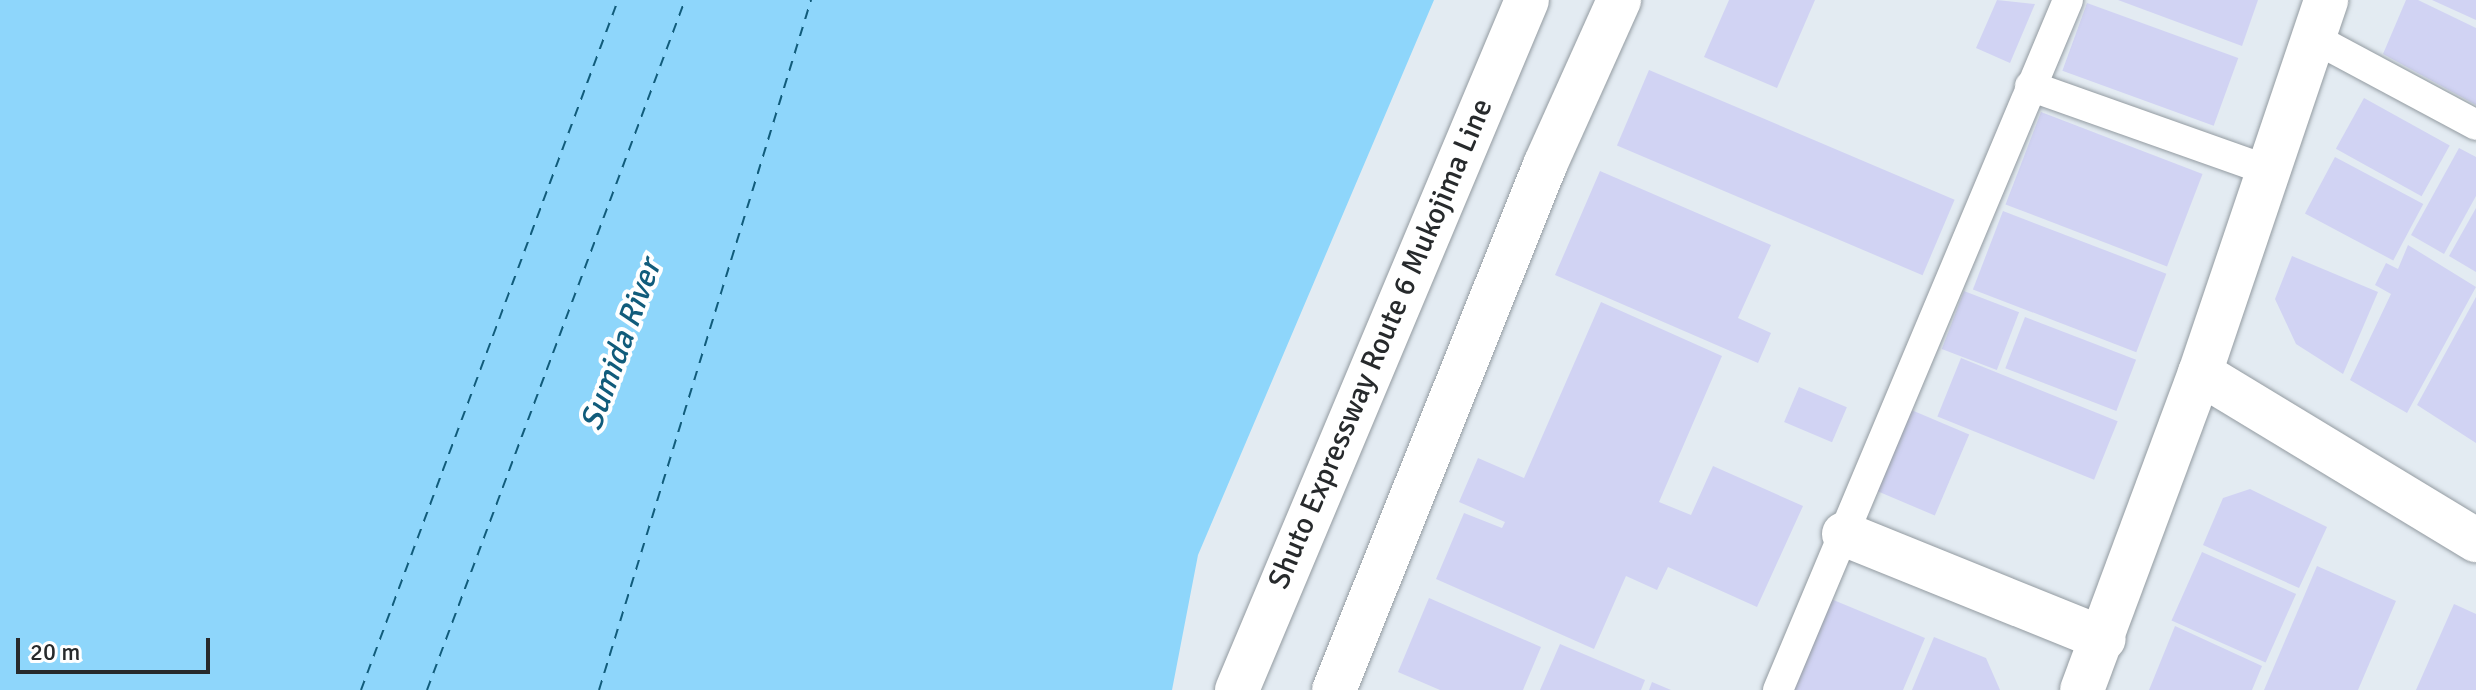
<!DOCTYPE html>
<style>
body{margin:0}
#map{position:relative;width:2476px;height:690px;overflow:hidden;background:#e3ebf2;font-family:Signika,sans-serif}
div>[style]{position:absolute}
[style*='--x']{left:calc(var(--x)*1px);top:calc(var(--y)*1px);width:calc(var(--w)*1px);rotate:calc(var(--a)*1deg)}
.water>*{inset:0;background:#8ed6fb}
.ferry>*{height:2px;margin-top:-1px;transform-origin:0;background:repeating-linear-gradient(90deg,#115c7b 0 10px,transparent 0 18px)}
.building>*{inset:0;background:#d1d3f3;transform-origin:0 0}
.roads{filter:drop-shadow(0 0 2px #939ba1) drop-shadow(0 0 2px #939ba1)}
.service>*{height:30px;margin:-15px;padding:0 15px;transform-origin:15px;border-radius:15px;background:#fff}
.minor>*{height:44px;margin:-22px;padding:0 22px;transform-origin:22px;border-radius:22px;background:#fff}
.tertiary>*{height:44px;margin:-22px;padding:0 22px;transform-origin:22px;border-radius:22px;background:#fff}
.motorway>*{height:44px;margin:-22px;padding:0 22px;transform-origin:22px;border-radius:22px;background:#fff}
.bridges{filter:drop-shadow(0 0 2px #939ba1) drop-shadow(0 0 2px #939ba1)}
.motorway-bridge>*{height:44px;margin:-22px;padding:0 22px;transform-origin:22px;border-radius:22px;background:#fff}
span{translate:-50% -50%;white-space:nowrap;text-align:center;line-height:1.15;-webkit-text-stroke:8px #fff;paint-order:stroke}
.street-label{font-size:30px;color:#272a2c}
.water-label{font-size:32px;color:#115c7b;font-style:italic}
.scale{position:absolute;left:16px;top:638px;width:194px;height:36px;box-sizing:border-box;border:4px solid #272a2c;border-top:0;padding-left:10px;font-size:24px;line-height:28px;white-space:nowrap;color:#272a2c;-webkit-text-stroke:6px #fff;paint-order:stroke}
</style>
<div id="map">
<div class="water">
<div style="clip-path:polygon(0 0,1434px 0,1198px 555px,1172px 690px,0 690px)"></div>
</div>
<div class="ferry">
<div style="--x:361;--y:690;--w:736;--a:-69.57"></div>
<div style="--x:427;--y:690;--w:737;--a:-69.5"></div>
<div style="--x:599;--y:690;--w:722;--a:-72.92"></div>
</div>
<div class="building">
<div style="clip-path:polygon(1729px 0,1815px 0,1777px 88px,1704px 57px)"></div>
<div style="clip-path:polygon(1997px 0,2035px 4px,2010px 63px,1976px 48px)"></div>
<div style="clip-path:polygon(2118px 0,2258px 0,2242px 46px)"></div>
<div style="clip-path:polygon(2406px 0,2418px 0,2476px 28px,2476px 105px,2383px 54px)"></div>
<div style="clip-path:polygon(2432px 0,2476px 0,2476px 20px)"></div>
<div style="left:2087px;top:3px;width:161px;height:72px;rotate:20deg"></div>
<div style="left:1649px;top:70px;width:332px;height:82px;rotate:23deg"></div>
<div style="left:2364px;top:98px;width:98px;height:58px;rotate:29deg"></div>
<div style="left:2041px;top:112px;width:173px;height:99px;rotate:21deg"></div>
<div style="clip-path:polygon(2459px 148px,2476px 157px,2476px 196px,2444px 254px,2411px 235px)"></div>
<div style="left:2335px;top:157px;width:100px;height:64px;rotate:28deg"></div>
<div style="clip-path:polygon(1600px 171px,1771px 245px,1738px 318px,1771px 333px,1758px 363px,1555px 275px)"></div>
<div style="clip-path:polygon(2476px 208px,2476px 272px,2449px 256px)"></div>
<div style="left:2003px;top:211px;width:175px;height:84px;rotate:21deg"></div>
<div style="clip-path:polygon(2408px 245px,2476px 287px,2407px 413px,2350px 380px,2391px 294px,2375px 285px,2386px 263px,2398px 269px)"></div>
<div style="clip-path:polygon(2292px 256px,2378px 292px,2343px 374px,2296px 344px,2275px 299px)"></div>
<div style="left:1964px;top:291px;width:59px;height:62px;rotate:21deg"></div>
<div style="clip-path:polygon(2476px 297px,2476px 443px,2417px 405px)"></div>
<div style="clip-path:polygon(1601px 302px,1722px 356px,1659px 502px,1691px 515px,1713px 466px,1803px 506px,1757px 607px,1668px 567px,1657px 590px,1626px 576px,1594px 649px,1436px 579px,1464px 513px,1502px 528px,1505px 522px,1459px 502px,1478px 458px,1524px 478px)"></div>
<div style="left:2025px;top:317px;width:119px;height:55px;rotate:21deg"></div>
<div style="left:1961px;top:358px;width:169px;height:63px;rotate:22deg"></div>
<div style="left:1799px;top:387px;width:52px;height:38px;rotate:23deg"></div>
<div style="left:1902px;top:406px;width:73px;height:88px;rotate:23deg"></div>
<div style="clip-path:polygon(2250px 489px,2327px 527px,2299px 588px,2203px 545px,2223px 498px)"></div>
<div style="left:2202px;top:552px;width:103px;height:75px;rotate:24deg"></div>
<div style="clip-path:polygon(2317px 566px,2396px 601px,2358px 690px,2264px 690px)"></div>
<div style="clip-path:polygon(1429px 598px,1541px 647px,1523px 690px,1440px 690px,1398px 672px)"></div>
<div style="clip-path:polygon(1831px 599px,1925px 638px,1903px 690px,1793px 690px)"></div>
<div style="clip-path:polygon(2454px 604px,2476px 614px,2476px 690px,2416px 690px)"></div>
<div style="clip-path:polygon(2175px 626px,2262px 666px,2252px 690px,2149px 690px)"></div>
<div style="clip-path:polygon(1934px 637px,1986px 658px,2000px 690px,1912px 690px)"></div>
<div style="clip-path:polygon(1560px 644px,1645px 680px,1641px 690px,1540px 690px)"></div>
<div style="clip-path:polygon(1652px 682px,1671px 690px,1649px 690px)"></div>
</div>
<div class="roads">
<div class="service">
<div style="--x:2314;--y:38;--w:184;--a:28.2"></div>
<div style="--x:2030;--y:86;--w:251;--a:19.5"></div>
<div style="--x:1778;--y:690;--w:748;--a:-67.2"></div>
</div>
<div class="minor">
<div style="--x:2200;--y:373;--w:323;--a:31.2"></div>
<div style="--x:1844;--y:534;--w:280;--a:22"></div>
</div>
<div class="tertiary">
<div style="--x:2082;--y:690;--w:338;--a:-69.6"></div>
<div style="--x:2200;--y:373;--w:394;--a:-71.3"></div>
</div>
<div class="motorway">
<div style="--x:1334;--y:690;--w:566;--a:-68.1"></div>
<div style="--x:1545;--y:165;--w:181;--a:-65.8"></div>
</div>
</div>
<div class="bridges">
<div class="motorway-bridge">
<div style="--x:1237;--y:690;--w:748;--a:-67.2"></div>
</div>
</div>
<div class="street-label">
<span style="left:1381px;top:344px;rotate:-67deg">Shuto Expressway Route 6 Mukojima Line</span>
</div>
<div class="water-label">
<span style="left:621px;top:345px;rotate:-70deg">Sumida River</span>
</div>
<div class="scale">20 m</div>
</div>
